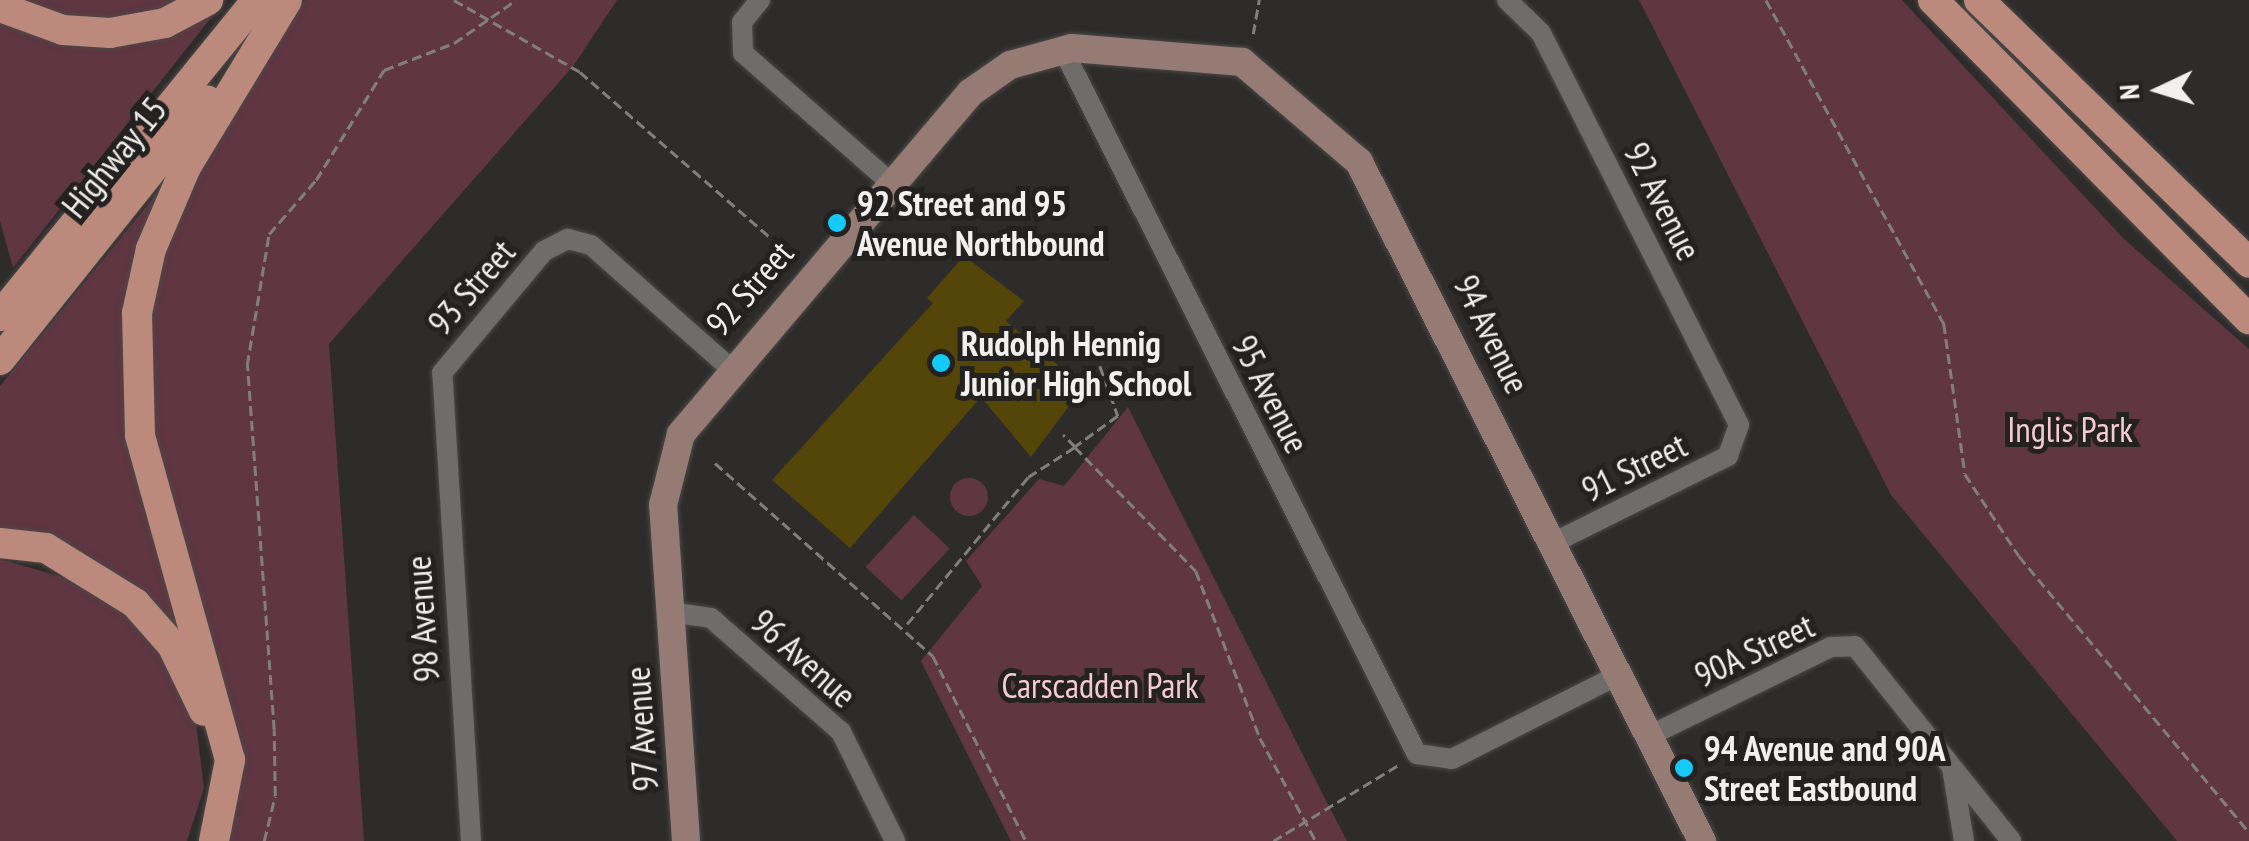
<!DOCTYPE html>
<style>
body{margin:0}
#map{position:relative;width:2249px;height:841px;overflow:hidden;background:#2e2c2a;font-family:"PT Sans Narrow",sans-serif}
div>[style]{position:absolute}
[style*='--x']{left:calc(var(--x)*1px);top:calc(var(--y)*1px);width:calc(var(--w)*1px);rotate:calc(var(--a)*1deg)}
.green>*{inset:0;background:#5f3642;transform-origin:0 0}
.round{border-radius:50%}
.building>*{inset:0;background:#534608}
.path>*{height:2.5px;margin-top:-1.25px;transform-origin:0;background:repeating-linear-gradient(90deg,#817f7d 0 10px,transparent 0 15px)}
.roads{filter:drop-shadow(0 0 2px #4b4947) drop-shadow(0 0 2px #4b4947)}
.street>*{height:20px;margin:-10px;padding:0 10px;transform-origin:10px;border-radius:10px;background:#6f6d6a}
.secondary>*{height:28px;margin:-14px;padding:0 14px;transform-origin:14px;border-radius:14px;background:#957b73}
.primary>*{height:30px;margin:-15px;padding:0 15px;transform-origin:15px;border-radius:15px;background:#bc897d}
.dots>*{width:28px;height:28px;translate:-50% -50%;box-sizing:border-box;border:5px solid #242220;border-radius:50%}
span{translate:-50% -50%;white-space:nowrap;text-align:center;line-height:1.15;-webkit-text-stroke:10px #242220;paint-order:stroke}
.street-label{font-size:35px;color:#f2f0ef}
.poi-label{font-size:35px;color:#f2f0ef;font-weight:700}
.left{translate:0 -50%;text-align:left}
.park-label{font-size:35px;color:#f5cad6}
.north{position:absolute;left:2109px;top:40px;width:100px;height:100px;-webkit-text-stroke:8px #242220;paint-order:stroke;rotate:266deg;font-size:28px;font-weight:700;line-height:40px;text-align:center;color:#f2f0ef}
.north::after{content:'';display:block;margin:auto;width:35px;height:45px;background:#f2f0ef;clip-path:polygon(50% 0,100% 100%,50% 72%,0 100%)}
</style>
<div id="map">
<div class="green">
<div style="clip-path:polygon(0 0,225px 0,13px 268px,0 221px)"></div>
<div style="clip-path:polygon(305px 0,617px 0,574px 65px,329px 344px,364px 841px,223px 841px,233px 807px,146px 413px,155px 250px,265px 54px)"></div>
<div style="clip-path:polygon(1639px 0,1902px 0,2124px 239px,2249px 349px,2249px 841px,2177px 841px,1891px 495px)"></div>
<div style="clip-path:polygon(181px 164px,133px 301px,177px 628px,0 537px,0 386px)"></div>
<div style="clip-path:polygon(1128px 407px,1324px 797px,1347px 841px,1011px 841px,921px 661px,982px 586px,966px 561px,1039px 479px,1064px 486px)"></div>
<div class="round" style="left:950px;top:478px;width:38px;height:38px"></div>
<div style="left:914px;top:515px;width:49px;height:71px;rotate:43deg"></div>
<div style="clip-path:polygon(0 559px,76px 581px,140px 622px,193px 700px,204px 788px,187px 841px,0 841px)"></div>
</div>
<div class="building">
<div style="clip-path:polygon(964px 256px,1024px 301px,1006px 321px,1083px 387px,1031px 457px,981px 397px,850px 548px,772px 480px,933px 303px,927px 298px)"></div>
</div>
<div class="path">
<div style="--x:454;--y:0;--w:145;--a:29.7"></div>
<div style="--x:580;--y:72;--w:281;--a:41"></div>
<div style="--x:1766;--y:0;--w:370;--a:61.2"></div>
<div style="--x:1944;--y:324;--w:151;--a:82"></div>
<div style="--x:1965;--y:474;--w:98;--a:56.6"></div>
<div style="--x:2019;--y:556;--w:359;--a:50.2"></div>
<div style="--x:1253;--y:34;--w:35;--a:-80"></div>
<div style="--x:1100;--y:366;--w:53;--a:70.2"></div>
<div style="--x:1118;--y:416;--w:53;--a:144.2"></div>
<div style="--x:1075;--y:447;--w:173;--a:45.7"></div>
<div style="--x:1196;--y:571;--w:179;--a:69"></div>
<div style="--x:1260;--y:738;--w:117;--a:61.5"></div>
<div style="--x:715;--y:463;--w:291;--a:41.5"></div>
<div style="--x:933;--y:656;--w:207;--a:63.3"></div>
<div style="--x:907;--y:624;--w:190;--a:-50.5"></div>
<div style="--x:1028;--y:477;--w:56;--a:-32.6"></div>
<div style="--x:1075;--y:447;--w:17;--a:-135"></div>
<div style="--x:264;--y:841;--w:46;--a:-76.3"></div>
<div style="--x:275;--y:796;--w:66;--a:-90.9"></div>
<div style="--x:274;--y:730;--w:366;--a:-94.2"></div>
<div style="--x:247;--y:365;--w:133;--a:-80.5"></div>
<div style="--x:269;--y:234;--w:72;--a:-49"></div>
<div style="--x:316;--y:180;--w:129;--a:-58.3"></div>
<div style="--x:384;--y:70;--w:75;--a:-21.1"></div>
<div style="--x:454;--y:43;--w:75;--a:-34.7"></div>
<div style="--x:1273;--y:841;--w:149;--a:-31.2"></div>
</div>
<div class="roads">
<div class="street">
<div style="--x:760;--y:0;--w:28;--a:129"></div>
<div style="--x:742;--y:22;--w:31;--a:88"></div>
<div style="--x:743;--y:53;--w:197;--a:41.3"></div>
<div style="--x:1507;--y:0;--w:47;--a:44.1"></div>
<div style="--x:1541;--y:33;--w:439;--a:63.2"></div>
<div style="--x:1739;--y:425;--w:33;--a:110"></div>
<div style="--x:1728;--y:456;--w:195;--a:153.6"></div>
<div style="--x:1062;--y:48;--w:790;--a:63.31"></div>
<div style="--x:1417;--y:754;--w:35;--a:8"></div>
<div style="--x:1452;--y:759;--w:186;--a:-26.8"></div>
<div style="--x:670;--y:612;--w:41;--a:8.3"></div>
<div style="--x:711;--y:618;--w:173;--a:41.2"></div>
<div style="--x:841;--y:732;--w:122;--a:63.6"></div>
<div style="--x:1649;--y:736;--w:203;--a:-26.1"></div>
<div style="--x:1831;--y:647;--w:24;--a:-2"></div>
<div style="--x:1855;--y:646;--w:250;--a:51.3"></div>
<div style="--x:1952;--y:768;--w:74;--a:80.7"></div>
<div style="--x:471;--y:841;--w:469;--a:-93.5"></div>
<div style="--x:442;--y:373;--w:159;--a:-50.1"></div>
<div style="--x:544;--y:251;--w:27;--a:-27"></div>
<div style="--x:568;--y:239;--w:24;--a:15"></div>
<div style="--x:591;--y:245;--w:186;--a:41.5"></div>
</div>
<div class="secondary">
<div style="--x:686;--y:841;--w:337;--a:-93.9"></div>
<div style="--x:663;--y:505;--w:73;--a:-75.8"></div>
<div style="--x:681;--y:434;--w:447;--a:-49.7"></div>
<div style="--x:970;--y:93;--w:49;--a:-35"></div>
<div style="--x:1010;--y:65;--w:64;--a:-15.3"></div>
<div style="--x:1072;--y:48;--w:171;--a:4.7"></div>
<div style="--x:1242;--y:62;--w:154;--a:40.5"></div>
<div style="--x:1359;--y:162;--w:761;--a:63.2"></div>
</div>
<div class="primary">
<div style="--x:1933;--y:0;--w:449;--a:45.3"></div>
<div style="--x:1979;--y:0;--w:377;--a:44.2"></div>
<div style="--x:0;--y:7;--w:67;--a:20.1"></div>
<div style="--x:63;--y:30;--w:47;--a:3.7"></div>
<div style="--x:110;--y:33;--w:56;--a:-10.3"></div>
<div style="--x:165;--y:23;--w:49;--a:-28.1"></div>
<div style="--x:0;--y:316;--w:407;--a:-50.9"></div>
<div style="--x:0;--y:360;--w:332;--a:-51.4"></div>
<div style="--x:0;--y:543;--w:46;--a:6.2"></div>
<div style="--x:46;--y:548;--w:105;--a:31.7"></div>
<div style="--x:135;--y:603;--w:56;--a:48.6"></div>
<div style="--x:172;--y:645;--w:73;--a:64.1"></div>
<div style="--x:214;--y:841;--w:83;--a:-78.8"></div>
<div style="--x:230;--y:760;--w:337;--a:-105.5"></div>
<div style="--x:140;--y:435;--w:122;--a:-91.4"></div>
<div style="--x:137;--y:313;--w:66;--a:-77.7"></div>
<div style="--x:151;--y:249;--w:89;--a:-66.9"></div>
<div style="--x:186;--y:167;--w:195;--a:-58.8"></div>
</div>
</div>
<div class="dots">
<div style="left:837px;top:223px;background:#14cafb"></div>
<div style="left:941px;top:363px;background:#14cafb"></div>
<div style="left:1684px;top:768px;background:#14cafb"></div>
</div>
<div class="street-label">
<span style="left:114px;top:157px;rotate:-51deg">Highway 15</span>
<span style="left:1663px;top:201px;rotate:63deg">92 Avenue</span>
<span style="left:471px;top:287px;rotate:-49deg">93 Street</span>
<span style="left:749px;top:288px;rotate:-49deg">92 Street</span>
<span style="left:1492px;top:334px;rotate:64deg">94 Avenue</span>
<span style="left:1271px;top:394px;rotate:63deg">95 Avenue</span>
<span style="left:1634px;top:467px;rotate:-26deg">91 Street</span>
<span style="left:422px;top:619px;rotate:-94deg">98 Avenue</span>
<span style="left:1754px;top:650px;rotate:-25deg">90A Street</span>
<span style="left:804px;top:658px;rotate:42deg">96 Avenue</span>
<span style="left:641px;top:729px;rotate:-94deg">97 Avenue</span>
</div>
<div class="poi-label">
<span class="left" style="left:857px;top:223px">92 Street and 95<br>Avenue Northbound</span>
<span class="left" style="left:961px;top:363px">Rudolph Hennig<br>Junior High School</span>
<span class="left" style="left:1704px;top:768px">94 Avenue and 90A<br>Street Eastbound</span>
</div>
<div class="park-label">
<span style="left:2070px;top:429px">Inglis Park</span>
<span style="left:1100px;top:685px">Carscadden Park</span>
</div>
<div class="north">N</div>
</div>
